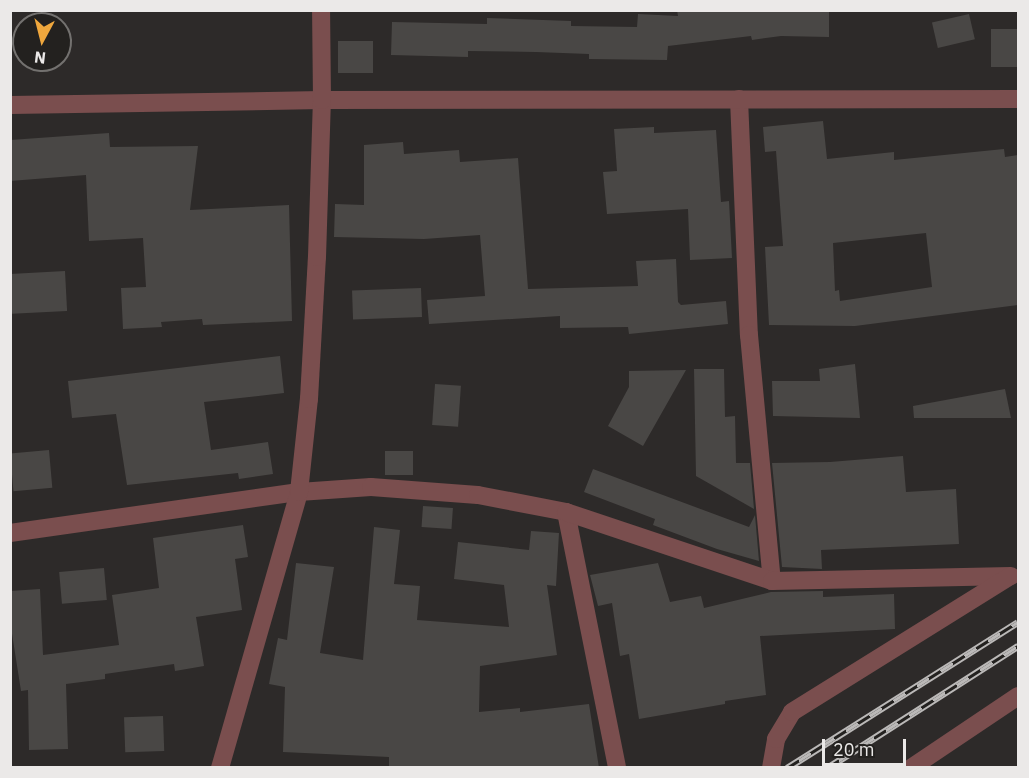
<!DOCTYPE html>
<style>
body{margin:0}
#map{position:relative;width:1029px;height:778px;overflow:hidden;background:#2d2a29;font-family:"IBM Plex Sans",sans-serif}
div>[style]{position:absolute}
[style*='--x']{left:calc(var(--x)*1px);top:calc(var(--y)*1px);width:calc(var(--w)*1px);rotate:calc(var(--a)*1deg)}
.building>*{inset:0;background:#494745;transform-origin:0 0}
.minor>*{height:18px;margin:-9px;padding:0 9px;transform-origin:9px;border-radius:9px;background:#7a4e4e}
.rail>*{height:7px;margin-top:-3.5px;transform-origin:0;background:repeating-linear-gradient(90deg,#23211f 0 14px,#bbb9b8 0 28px);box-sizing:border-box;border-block:2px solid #bbb9b8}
span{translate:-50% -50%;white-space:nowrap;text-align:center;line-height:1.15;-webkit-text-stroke:4.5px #23211f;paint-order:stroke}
.frame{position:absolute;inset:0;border:12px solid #ebe9e8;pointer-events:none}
.north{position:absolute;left:12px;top:12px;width:60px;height:60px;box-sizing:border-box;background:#23211f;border:2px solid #73716f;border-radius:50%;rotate:187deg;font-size:16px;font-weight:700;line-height:24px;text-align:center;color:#ebe9e8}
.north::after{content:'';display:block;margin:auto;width:21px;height:27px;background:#efa73d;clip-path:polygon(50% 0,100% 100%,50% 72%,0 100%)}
.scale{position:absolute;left:822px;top:739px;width:84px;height:27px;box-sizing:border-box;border:3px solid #ebe9e8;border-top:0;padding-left:8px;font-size:18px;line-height:21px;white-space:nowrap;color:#ebe9e8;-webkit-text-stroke:4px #23211f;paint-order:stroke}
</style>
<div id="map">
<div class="building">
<div style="clip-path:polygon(677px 10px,829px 10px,829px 37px,781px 36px,752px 40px,751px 36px,668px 46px,667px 60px,589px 59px,589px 54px,536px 52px,468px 51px,468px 57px,391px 55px,392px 22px,487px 24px,487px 18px,571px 21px,571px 26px,637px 27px,638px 14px,678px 16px)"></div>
<div style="left:969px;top:14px;width:26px;height:38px;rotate:77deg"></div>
<div style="left:991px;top:29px;width:27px;height:38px"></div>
<div style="left:338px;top:41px;width:35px;height:32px"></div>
<div style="clip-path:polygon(evenodd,823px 121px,827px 159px,894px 152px,894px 160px,1004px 149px,1005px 157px,1018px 155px,1018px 305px,855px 326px,769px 325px,765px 247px,783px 246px,776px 151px,765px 152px,763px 127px,823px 121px,926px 233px,932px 287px,840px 301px,839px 290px,835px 291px,833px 243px,926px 233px)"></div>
<div style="clip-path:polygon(654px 127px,654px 133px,716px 130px,721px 202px,729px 201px,732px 258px,690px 260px,688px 209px,607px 214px,603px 172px,617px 171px,614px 129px)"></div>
<div style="clip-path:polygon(109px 133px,110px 147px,198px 146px,190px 210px,289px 205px,292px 321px,203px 325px,202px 319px,161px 322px,162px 327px,123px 329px,121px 288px,146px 287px,143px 238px,89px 241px,86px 175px,10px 181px,10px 140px)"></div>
<div style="clip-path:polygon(403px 142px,404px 154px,459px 150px,460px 162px,518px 158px,528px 289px,638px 286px,636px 261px,676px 259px,678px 302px,681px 305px,726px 301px,728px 324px,629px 334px,628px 327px,560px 328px,560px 316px,429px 324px,427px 300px,485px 296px,480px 235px,424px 239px,334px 237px,335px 204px,364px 205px,364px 145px)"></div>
<div style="left:65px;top:271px;width:40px;height:55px;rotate:87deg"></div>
<div style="left:421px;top:288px;width:29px;height:69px;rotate:88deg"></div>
<div style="clip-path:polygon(280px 356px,284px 393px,204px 402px,211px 450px,268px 442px,273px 474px,239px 479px,238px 473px,127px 485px,116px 414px,72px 418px,68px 381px)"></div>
<div style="clip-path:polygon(855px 364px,860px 418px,773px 416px,772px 381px,820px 381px,819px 369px)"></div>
<div style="clip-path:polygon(694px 369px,724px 369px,725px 417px,735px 416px,736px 463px,750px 463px,754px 509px,696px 476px)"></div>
<div style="clip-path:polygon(686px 370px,643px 446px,608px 426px,629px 387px,629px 371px)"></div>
<div style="left:435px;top:384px;width:26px;height:41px;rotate:4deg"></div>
<div style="clip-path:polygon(1005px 389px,1011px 418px,914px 418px,913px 406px)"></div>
<div style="left:49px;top:450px;width:38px;height:39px;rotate:85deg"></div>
<div style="left:385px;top:451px;width:28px;height:24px"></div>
<div style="clip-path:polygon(903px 456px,906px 492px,956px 489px,959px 544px,821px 550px,822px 569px,782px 567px,772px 463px,830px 462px)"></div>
<div style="clip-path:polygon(593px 469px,749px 527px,755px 515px,759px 561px,717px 549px,653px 525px,655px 519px,584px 492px)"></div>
<div style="left:423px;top:506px;width:30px;height:21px;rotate:4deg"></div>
<div style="clip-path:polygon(243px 525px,248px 557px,235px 559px,242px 610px,196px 617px,204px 666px,175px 671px,174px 664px,105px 674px,105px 679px,66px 684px,68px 749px,29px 750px,28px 690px,21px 691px,10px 621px,10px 591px,40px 589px,43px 655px,119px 645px,112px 595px,159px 588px,153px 538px)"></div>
<div style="clip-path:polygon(374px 527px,400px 530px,394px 584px,420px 586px,417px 620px,509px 627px,504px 585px,454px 579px,458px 542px,529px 550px,531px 531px,559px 533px,556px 586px,547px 585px,557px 655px,480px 666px,479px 712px,520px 708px,520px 712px,589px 704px,599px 768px,389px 766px,389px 757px,283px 752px,285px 687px,269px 684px,278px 638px,287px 640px,296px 563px,334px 567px,320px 653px,363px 660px)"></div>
<div style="clip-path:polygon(658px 563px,670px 602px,701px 596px,704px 608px,771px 592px,823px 591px,823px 597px,894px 594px,895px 629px,760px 636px,766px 695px,725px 701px,725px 704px,639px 719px,629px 654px,620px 656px,612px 603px,598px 606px,590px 575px)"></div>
<div style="left:104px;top:568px;width:32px;height:45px;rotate:85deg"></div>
<div style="left:163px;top:716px;width:35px;height:39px;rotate:88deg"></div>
</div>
<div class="minor">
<div style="--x:739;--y:99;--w:236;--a:87.6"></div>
<div style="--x:749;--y:335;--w:247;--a:84.7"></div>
<div style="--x:10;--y:105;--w:312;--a:-0.9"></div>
<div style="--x:322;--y:100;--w:696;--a:-0.08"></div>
<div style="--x:566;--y:512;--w:261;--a:78.7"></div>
<div style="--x:10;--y:533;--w:292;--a:-8.1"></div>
<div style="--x:299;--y:492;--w:72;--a:-4"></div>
<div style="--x:371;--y:487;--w:107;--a:4.3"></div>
<div style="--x:478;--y:495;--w:90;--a:10.9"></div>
<div style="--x:566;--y:512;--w:217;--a:18.5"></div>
<div style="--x:772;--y:581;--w:239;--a:-1.2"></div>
<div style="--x:220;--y:768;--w:287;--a:-74"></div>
<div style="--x:299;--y:492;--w:94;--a:-83.9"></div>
<div style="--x:309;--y:399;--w:142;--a:-86.8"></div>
<div style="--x:317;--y:257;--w:157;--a:-88.2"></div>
<div style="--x:322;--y:100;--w:90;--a:-90.6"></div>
<div style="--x:771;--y:768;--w:29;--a:-80"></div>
<div style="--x:776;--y:739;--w:31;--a:-59"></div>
<div style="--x:792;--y:712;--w:256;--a:-31.9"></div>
<div style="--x:911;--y:768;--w:129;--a:-33.9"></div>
</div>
<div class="rail">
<div style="--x:787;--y:768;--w:273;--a:-32.3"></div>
<div style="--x:827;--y:768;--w:227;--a:-32.6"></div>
</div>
<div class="frame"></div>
<div class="north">N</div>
<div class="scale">20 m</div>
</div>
